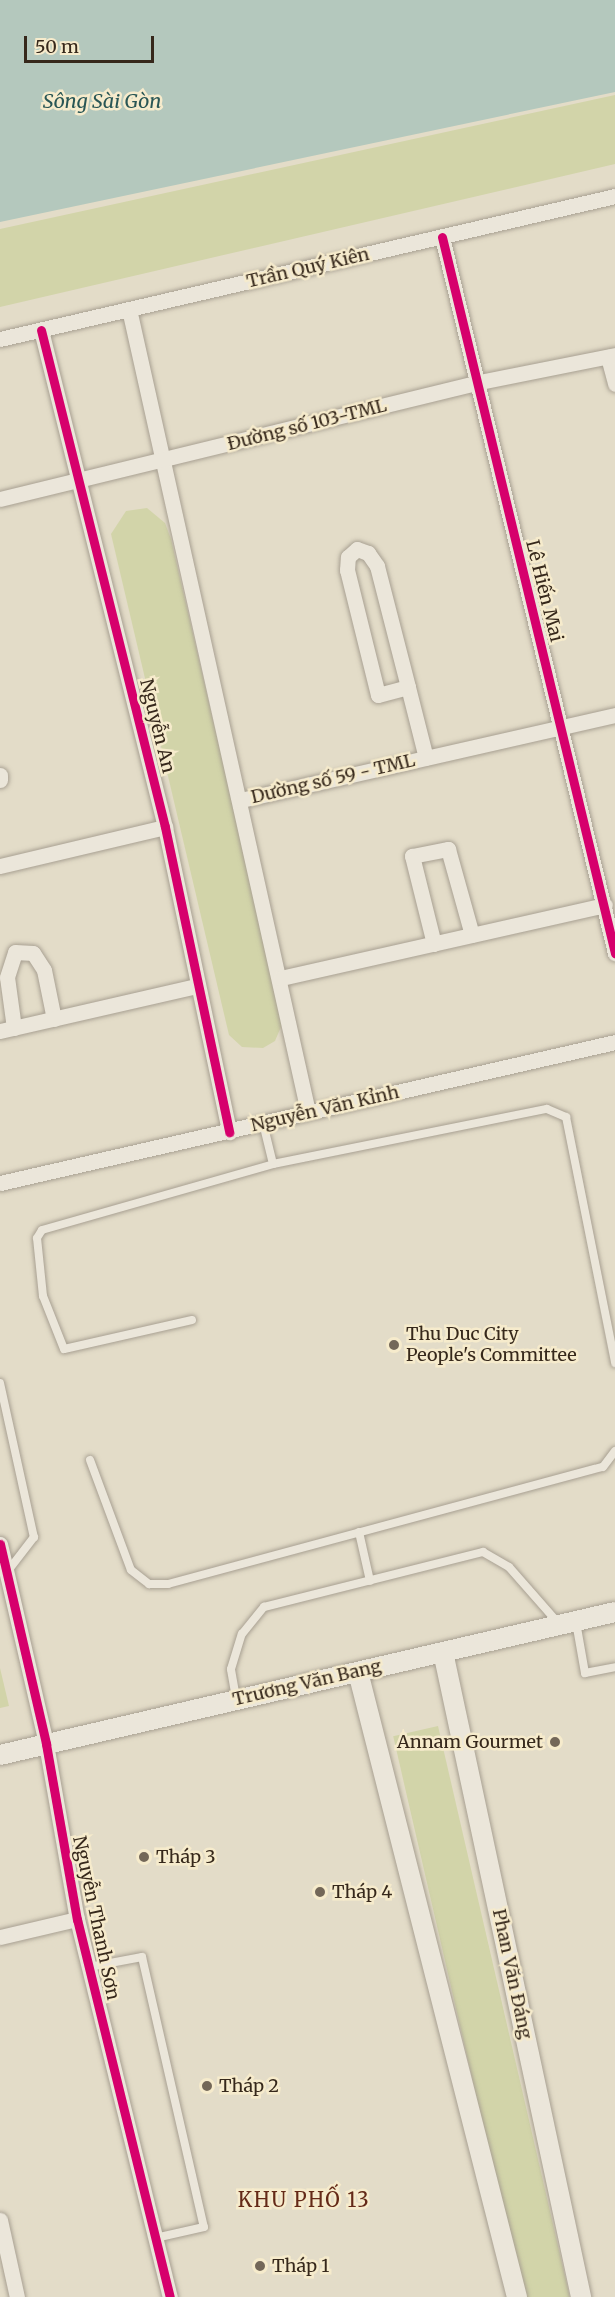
<!DOCTYPE html>
<meta charset="utf-8">
<style>
body{margin:0}
#map{position:relative;width:615px;height:2297px;overflow:hidden;background:#e3dcc8;font-family:Merriweather,serif}
div>[style]{position:absolute}
[style*='--x']{left:calc(var(--x)*1px);top:calc(var(--y)*1px);width:calc(var(--w)*1px);rotate:calc(var(--a)*1deg)}
.green>*{inset:0;background:#d2d4a9;transform-origin:0 0}
.water>*{inset:0;background:#b4c8bd}
.roads{filter:drop-shadow(0 0 2px #a8a092) drop-shadow(0 0 2px #a8a092)}
.service>*{height:8px;margin:-4px;padding:0 4px;transform-origin:4px;border-radius:4px;background:#ebe6da}
.minor>*{height:15px;margin:-7.5px;padding:0 7.5px;transform-origin:7.5px;border-radius:7.5px;background:#ebe6da}
.tertiary>*{height:20px;margin:-10px;padding:0 10px;transform-origin:10px;border-radius:10px;background:#ebe6da}
.cycleway>*{height:9px;margin:-4.5px;padding:0 4.5px;transform-origin:4.5px;border-radius:4.5px;background:#d6006c}
.dots>*{width:16px;height:16px;translate:-50% -50%;box-sizing:border-box;border:3px solid #f6ebcc;border-radius:50%}
span{translate:-50% -50%;white-space:nowrap;text-align:center;line-height:1.15;-webkit-text-stroke:5px #f6ebcc;paint-order:stroke}
.street-label{font-size:18px;color:#36281b}
.poi-label{font-size:18px;color:#36281b}
.left{translate:0 -50%;text-align:left}
.right{translate:-100% -50%;text-align:right}
.water-label{font-size:20px;color:#295655;font-style:italic}
.neighbourhood-label{font-size:20px;color:#642a18;letter-spacing:1.5px}
.scale{position:absolute;left:24px;top:36px;width:130px;height:27px;box-sizing:border-box;border:3px solid #36281b;border-top:0;padding-left:8px;font-size:18px;line-height:21px;white-space:nowrap;color:#36281b;-webkit-text-stroke:4px #f6ebcc;paint-order:stroke}
</style>
<div id="map">
<div class="green">
<div style="clip-path:polygon(615px 95px,615px 164px,0 307px,0 229px)"></div>
<div style="clip-path:polygon(147px 508px,165px 523px,171px 539px,283px 1022px,275px 1041px,263px 1048px,242px 1047px,229px 1035px,111px 534px,126px 511px)"></div>
<div style="clip-path:polygon(0 1668px,9px 1706px,0 1708px)"></div>
<div style="left:438px;top:1726px;width:587px;height:46px;rotate:77deg"></div>
</div>
<div class="water">
<div style="clip-path:polygon(0 0,615px 0,615px 92px,0 222px)"></div>
</div>
<div class="roads">
<div class="service">
<div style="--x:263;--y:1123;--w:42;--a:76.3"></div>
<div style="--x:273;--y:1164;--w:279;--a:-11.4"></div>
<div style="--x:547;--y:1109;--w:21;--a:23"></div>
<div style="--x:566;--y:1117;--w:251;--a:78.7"></div>
<div style="--x:192;--y:1320;--w:131;--a:167.2"></div>
<div style="--x:64;--y:1349;--w:57;--a:-111.6"></div>
<div style="--x:43;--y:1296;--w:58;--a:-95.9"></div>
<div style="--x:37;--y:1238;--w:9;--a:-58"></div>
<div style="--x:42;--y:1230;--w:240;--a:-15.9"></div>
<div style="--x:0;--y:1383;--w:158;--a:77.6"></div>
<div style="--x:34;--y:1537;--w:44;--a:127.6"></div>
<div style="--x:90;--y:1460;--w:117;--a:69.6"></div>
<div style="--x:131;--y:1570;--w:23;--a:38"></div>
<div style="--x:149;--y:1584;--w:19;--a:0"></div>
<div style="--x:168;--y:1584;--w:450;--a:-15.1"></div>
<div style="--x:603;--y:1467;--w:20;--a:-53"></div>
<div style="--x:359;--y:1532;--w:50;--a:77.3"></div>
<div style="--x:576;--y:1622;--w:52;--a:80"></div>
<div style="--x:585;--y:1673;--w:31;--a:-11"></div>
<div style="--x:236;--y:1698;--w:29;--a:-100"></div>
<div style="--x:231;--y:1669;--w:37;--a:-73"></div>
<div style="--x:242;--y:1634;--w:35;--a:-51"></div>
<div style="--x:264;--y:1607;--w:226;--a:-14.1"></div>
<div style="--x:483;--y:1552;--w:30;--a:30"></div>
<div style="--x:509;--y:1567;--w:76;--a:48.7"></div>
<div style="--x:89;--y:1967;--w:54;--a:-10.7"></div>
<div style="--x:142;--y:1957;--w:277;--a:77.1"></div>
<div style="--x:204;--y:2227;--w:50;--a:167.3"></div>
</div>
<div class="minor">
<div style="--x:442;--y:237;--w:737;--a:76.42"></div>
<div style="--x:129;--y:309;--w:823;--a:77.43"></div>
<div style="--x:41;--y:330;--w:512;--a:75.99"></div>
<div style="--x:165;--y:827;--w:312;--a:78.1"></div>
<div style="--x:0;--y:339;--w:631;--a:-13.09"></div>
<div style="--x:608;--y:357;--w:28;--a:75"></div>
<div style="--x:0;--y:499;--w:489;--a:-13.7"></div>
<div style="--x:475;--y:383;--w:143;--a:-11.3"></div>
<div style="--x:408;--y:687;--w:31;--a:165"></div>
<div style="--x:378;--y:695;--w:129;--a:-103.9"></div>
<div style="--x:347;--y:570;--w:13;--a:-86"></div>
<div style="--x:348;--y:557;--w:12;--a:-42"></div>
<div style="--x:357;--y:549;--w:12;--a:20"></div>
<div style="--x:368;--y:553;--w:16;--a:55"></div>
<div style="--x:377;--y:566;--w:125;--a:75.6"></div>
<div style="--x:408;--y:687;--w:73;--a:75.8"></div>
<div style="--x:0;--y:775;--w:5;--a:90"></div>
<div style="--x:241;--y:800;--w:384;--a:-12.8"></div>
<div style="--x:0;--y:866;--w:170;--a:-13.3"></div>
<div style="--x:434;--y:944;--w:91;--a:-104"></div>
<div style="--x:412;--y:856;--w:37;--a:-11"></div>
<div style="--x:448;--y:849;--w:89;--a:74.4"></div>
<div style="--x:281;--y:978;--w:332;--a:-12.7"></div>
<div style="--x:14;--y:1028;--w:51;--a:-97.8"></div>
<div style="--x:7;--y:977;--w:26;--a:-72"></div>
<div style="--x:15;--y:952;--w:18;--a:3"></div>
<div style="--x:33;--y:953;--w:20;--a:57"></div>
<div style="--x:44;--y:970;--w:50;--a:78.5"></div>
<div style="--x:0;--y:1031;--w:202;--a:-12.9"></div>
<div style="--x:0;--y:1183;--w:631;--a:-12.91"></div>
<div style="--x:0;--y:1544;--w:205;--a:77"></div>
<div style="--x:46;--y:1744;--w:178;--a:80"></div>
<div style="--x:77;--y:1919;--w:389;--a:76.2"></div>
<div style="--x:0;--y:1937;--w:79;--a:-13.2"></div>
<div style="--x:0;--y:2220;--w:79;--a:77.6"></div>
</div>
<div class="tertiary">
<div style="--x:443;--y:1652;--w:660;--a:77.92"></div>
<div style="--x:358;--y:1672;--w:645;--a:75.73"></div>
<div style="--x:0;--y:1755;--w:631;--a:-13.09"></div>
</div>
</div>
<div class="cycleway">
<div style="--x:442;--y:237;--w:737;--a:76.42"></div>
<div style="--x:41;--y:330;--w:512;--a:75.99"></div>
<div style="--x:165;--y:827;--w:312;--a:78.1"></div>
<div style="--x:0;--y:1544;--w:205;--a:77"></div>
<div style="--x:46;--y:1744;--w:178;--a:80"></div>
<div style="--x:77;--y:1919;--w:389;--a:76.2"></div>
</div>
<div class="dots">
<div style="left:394px;top:1345px;background:#736758"></div>
<div style="left:555px;top:1742px;background:#736758"></div>
<div style="left:144px;top:1857px;background:#736758"></div>
<div style="left:320px;top:1892px;background:#736758"></div>
<div style="left:207px;top:2086px;background:#736758"></div>
<div style="left:260px;top:2266px;background:#736758"></div>
</div>
<div class="street-label">
<span style="left:308px;top:268px;rotate:-13deg">Trần Quý Kiên</span>
<span style="left:307px;top:425px;rotate:-14deg">Đường số 103-TML</span>
<span style="left:544px;top:591px;rotate:76deg">Lê Hiến Mai</span>
<span style="left:157px;top:726px;rotate:76deg">Nguyễn An</span>
<span style="left:333px;top:779px;rotate:-13deg">Dường số 59 - TML</span>
<span style="left:325px;top:1109px;rotate:-13deg">Nguyễn Văn Kỉnh</span>
<span style="left:307px;top:1683px;rotate:-13deg">Trương Văn Bang</span>
<span style="left:96px;top:1918px;rotate:78deg">Nguyễn Thanh Sơn</span>
<span style="left:512px;top:1974px;rotate:78deg">Phan Văn Đáng</span>
</div>
<div class="poi-label">
<span class="left" style="left:406px;top:1345px">Thu Duc City<br>People's Committee</span>
<span class="right" style="left:543px;top:1742px">Annam Gourmet</span>
<span class="left" style="left:156px;top:1857px">Tháp 3</span>
<span class="left" style="left:332px;top:1892px">Tháp 4</span>
<span class="left" style="left:219px;top:2086px">Tháp 2</span>
<span class="left" style="left:272px;top:2266px">Tháp 1</span>
</div>
<div class="water-label">
<span style="left:102px;top:100px">Sông Sài Gòn</span>
</div>
<div class="neighbourhood-label">
<span style="left:304px;top:2199px">KHU PHỐ 13</span>
</div>
<div class="scale">50 m</div>
</div>
